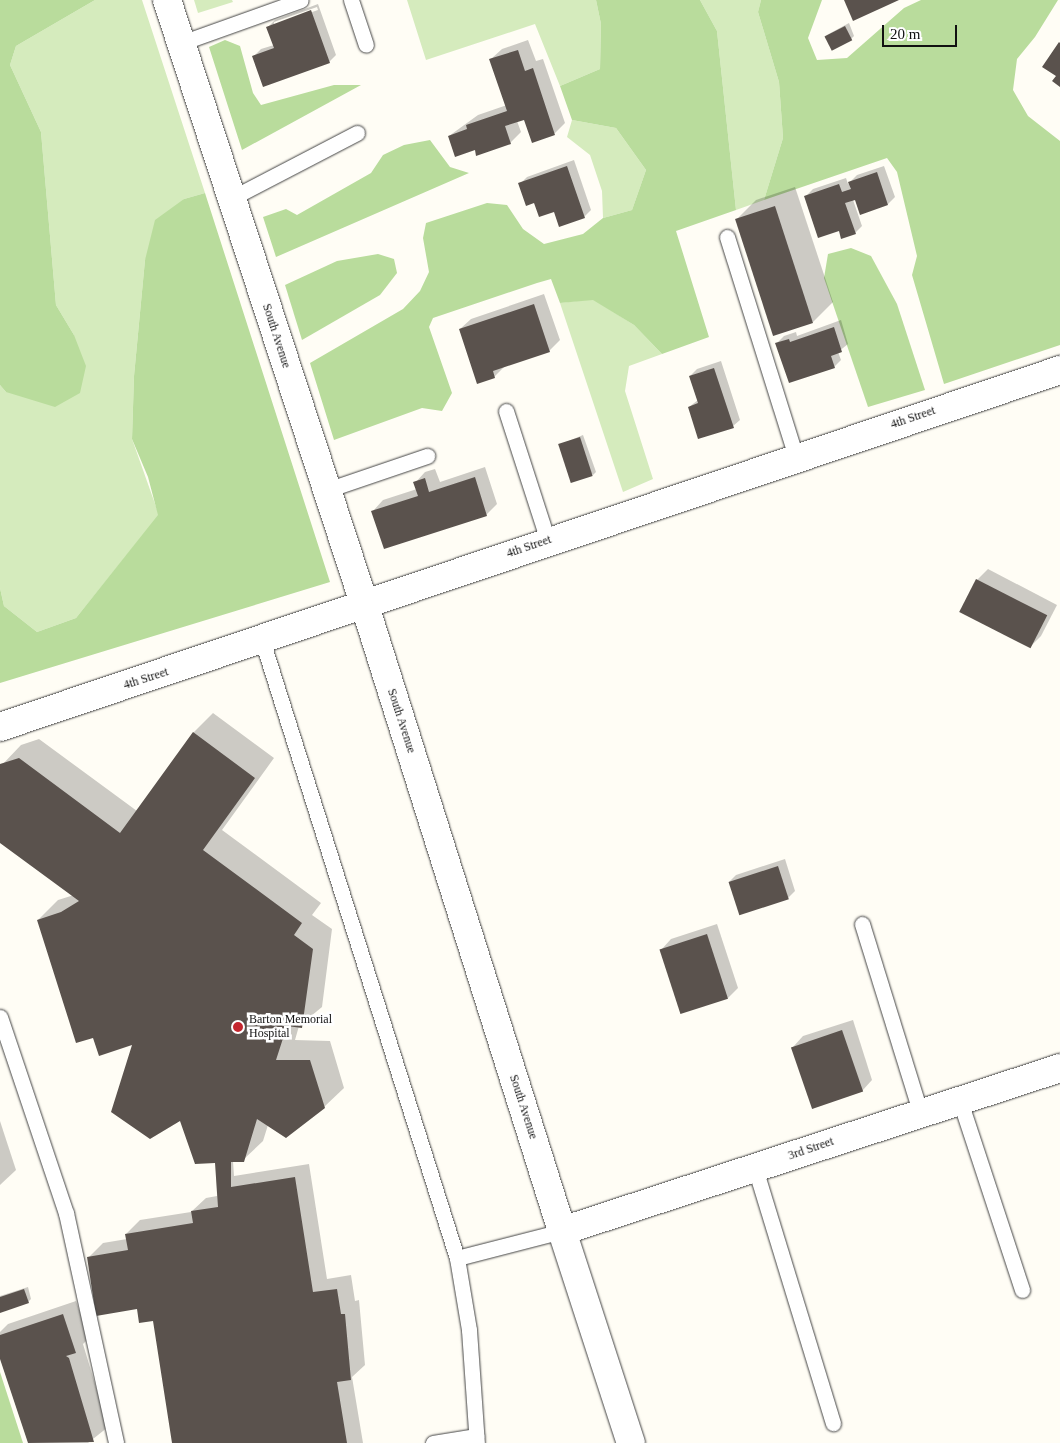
<!DOCTYPE html>
<style>
body{margin:0}
#map{position:relative;width:1060px;height:1443px;overflow:hidden;background:#fffdf5;font-family:Georgia,serif}
div>[style]{position:absolute}
[style*='--x']{left:calc(var(--x)*1px);top:calc(var(--y)*1px);width:calc(var(--w)*1px);rotate:calc(var(--a)*1deg)}
.green>*{inset:0;background:#d5ebbd}
.forest>*{inset:0;background:#b9dc9c}
.shadow>*{inset:0;background:#0003}
.building>*{inset:0;background:#5a524d;transform-origin:0 0}
.roads{filter:drop-shadow(0 0 1px #444) drop-shadow(0 0 1px #444)}
.service>*{height:15px;margin:-7.5px;padding:0 7.5px;transform-origin:7.5px;border-radius:7.5px;background:#fff}
.minor>*{height:28px;margin:-14px;padding:0 14px;transform-origin:14px;border-radius:14px;background:#fff}
.tertiary>*{height:28px;margin:-14px;padding:0 14px;transform-origin:14px;border-radius:14px;background:#fff}
.dots>*{width:14px;height:14px;translate:-50% -50%;box-sizing:border-box;border:2px solid #fff;border-radius:50%}
span{translate:-50% -50%;white-space:nowrap;text-align:center;line-height:1.15;-webkit-text-stroke:5px #fff;paint-order:stroke}
.street-label{font-size:12px;color:#111}
.poi-label{font-size:12px;color:#111}
.left{translate:0 -50%;text-align:left}
.scale{position:absolute;left:882px;top:25px;width:75px;height:22px;box-sizing:border-box;border:2px solid #111;border-top:0;padding-left:6px;font-size:15px;line-height:18px;white-space:nowrap;color:#111;-webkit-text-stroke:4px #fff;paint-order:stroke}
</style>
<div id="map">
<div class="green">
<div style="clip-path:polygon(95px 0,142px 0,205px 193px,184px 199px,145px 260px,134px 376px,132px 439px,159px 515px,76px 618px,37px 632px,4px 606px,0 588px,0 385px,6px 392px,74px 335px,56px 305px,41px 132px,10px 65px,16px 46px)"></div>
<div style="clip-path:polygon(194px 0,232px 0,233px 2px,198px 13px)"></div>
<div style="clip-path:polygon(407px 0,596px 0,601px 24px,600px 69px,560px 86px,535px 24px,426px 60px)"></div>
<div style="clip-path:polygon(700px 0,761px 0,758px 12px,779px 82px,783px 138px,764px 200px,736px 210px,717px 31px)"></div>
<div style="clip-path:polygon(572px 120px,616px 128px,646px 170px,632px 210px,603px 218px,602px 191px,590px 155px,567px 137px)"></div>
<div style="clip-path:polygon(593px 299px,634px 325px,662px 354px,629px 366px,625px 391px,653px 479px,623px 492px,560px 303px)"></div>
</div>
<div class="forest">
<div style="clip-path:polygon(0 0,95px 0,16px 46px,10px 65px,41px 132px,56px 305px,74px 335px,86px 366px,80px 393px,55px 407px,6px 392px,0 385px)"></div>
<div style="clip-path:polygon(596px 0,700px 0,717px 31px,736px 210px,676px 231px,709px 337px,662px 354px,634px 325px,593px 300px,560px 303px,551px 279px,537px 283px,433px 318px,429px 327px,452px 393px,442px 411px,422px 408px,334px 440px,310px 363px,403px 309px,420px 291px,429px 272px,423px 238px,426px 223px,487px 203px,507px 205px,523px 229px,544px 244px,583px 234px,603px 218px,632px 210px,646px 170px,616px 128px,572px 120px,560px 86px,600px 69px,601px 24px)"></div>
<div style="clip-path:polygon(761px 0,822px 0,808px 38px,817px 60px,847px 58px,904px 8px,921px 0,1058px 0,1035px 37px,1017px 59px,1013px 90px,1028px 116px,1060px 141px,1060px 345px,944px 384px,912px 275px,917px 256px,897px 172px,887px 158px,764px 200px,783px 138px,779px 82px,758px 12px)"></div>
<div style="clip-path:polygon(225px 40px,240px 46px,253px 93px,261px 105px,334px 85px,361px 85px,242px 150px,209px 47px)"></div>
<div style="clip-path:polygon(430px 140px,450px 167px,469px 173px,276px 257px,263px 217px,286px 209px,297px 215px,371px 173px,383px 155px,404px 145px)"></div>
<div style="clip-path:polygon(205px 193px,330px 582px,0 683px,0 588px,4px 606px,37px 632px,76px 618px,158px 515px,148px 477px,132px 439px,134px 376px,145px 260px,155px 220px,184px 199px)"></div>
<div style="clip-path:polygon(851px 248px,871px 256px,897px 304px,925px 390px,868px 407px,824px 278px,828px 254px)"></div>
<div style="clip-path:polygon(378px 254px,394px 259px,397px 273px,380px 295px,302px 340px,285px 285px,337px 261px)"></div>
<div style="clip-path:polygon(0 1372px,23px 1443px,0 1443px)"></div>
</div>
<div class="shadow">
<div style="clip-path:polygon(evenodd,318px 4px,336px 55px,329px 62px,254px 56px,261px 49px,274px 45px,268px 27px,275px 20px,318px 4px,317px 7px,318px 10px,274px 25px,274px 22px,317px 7px)"></div>
<div style="clip-path:polygon(849px 23px,854px 36px,851px 39px,825px 36px)"></div>
<div style="clip-path:polygon(528px 40px,536px 61px,543px 59px,565px 123px,555px 133px,532px 141px,524px 118px,517px 121px,521px 132px,510px 143px,476px 149px,449px 136px,478px 115px,507px 105px,491px 59px,502px 49px)"></div>
<div style="clip-path:polygon(574px 160px,591px 210px,584px 217px,535px 202px,520px 184px,527px 177px)"></div>
<div style="clip-path:polygon(884px 166px,895px 197px,888px 204px,853px 200px,862px 226px,855px 233px,840px 229px,806px 196px,813px 189px,846px 178px,848px 184px,857px 175px)"></div>
<div style="clip-path:polygon(795px 187px,833px 302px,813px 322px,736px 220px,756px 200px)"></div>
<div style="clip-path:polygon(544px 294px,560px 340px,549px 351px,505px 366px,494px 377px,460px 329px,471px 319px)"></div>
<div style="clip-path:polygon(841px 320px,848px 344px,838px 352px,841px 360px,834px 367px,777px 343px,784px 336px,796px 332px,797px 336px)"></div>
<div style="clip-path:polygon(721px 361px,740px 420px,733px 426px,689px 407px,698px 400px,690px 376px,697px 369px)"></div>
<div style="clip-path:polygon(583px 435px,596px 472px,593px 475px,559px 445px)"></div>
<div style="clip-path:polygon(485px 467px,497px 504px,486px 515px,373px 511px,383px 500px,417px 489px,415px 483px,425px 472px,435px 469px,440px 482px)"></div>
<div style="clip-path:polygon(988px 569px,1057px 605px,1041px 636px,1030px 647px,977px 580px)"></div>
<div style="clip-path:polygon(213px 713px,274px 758px,222px 830px,321px 903px,312px 915px,332px 929px,322px 1007px,299px 1026px,295px 1040px,330px 1041px,344px 1088px,324px 1107px,268px 1125px,263px 1141px,243px 1160px,233px 1161px,234px 1176px,309px 1164px,327px 1279px,351px 1275px,355px 1301px,359px 1300px,365px 1365px,352px 1377px,363px 1443px,173px 1443px,154px 1319px,138px 1308px,89px 1257px,103px 1243px,127px 1239px,126px 1234px,140px 1220px,191px 1212px,206px 1198px,217px 1196px,216px 1164px,181px 1119px,134px 1043px,94px 1036px,38px 920px,58px 900px,74px 895px,0 842px,0 767px,21px 745px,39px 739px,137px 811px,193px 733px)"></div>
<div style="clip-path:polygon(785px 859px,795px 891px,788px 898px,729px 882px,736px 875px)"></div>
<div style="clip-path:polygon(717px 924px,738px 988px,728px 998px,661px 950px,671px 939px)"></div>
<div style="clip-path:polygon(853px 1020px,872px 1080px,862px 1091px,793px 1047px,803px 1036px)"></div>
<div style="clip-path:polygon(0 1121px,16px 1170px,0 1185px)"></div>
<div style="clip-path:polygon(28px 1287px,31px 1299px,28px 1302px,0 1311px,0 1296px)"></div>
<div style="clip-path:polygon(76px 1301px,89px 1338px,83px 1344px,108px 1427px,88px 1443px,29px 1443px,0 1355px,0 1332px,8px 1324px)"></div>
</div>
<div class="building">
<div style="clip-path:polygon(844px 0,899px 0,853px 21px)"></div>
<div style="clip-path:polygon(311px 10px,330px 63px,263px 87px,252px 56px,274px 48px,266px 27px)"></div>
<div style="left:845px;top:26px;width:16px;height:23px;rotate:63deg"></div>
<div style="clip-path:polygon(1059px 42px,1060px 43px,1060px 87px,1052px 81px,1056px 76px,1042px 67px)"></div>
<div style="clip-path:polygon(518px 50px,525px 71px,533px 68px,555px 135px,532px 143px,524px 120px,505px 126px,511px 144px,476px 156px,475px 150px,455px 157px,448px 136px,467px 129px,466px 125px,507px 111px,489px 59px)"></div>
<div style="clip-path:polygon(567px 166px,585px 218px,559px 227px,554px 212px,539px 217px,534px 203px,526px 206px,518px 183px)"></div>
<div style="clip-path:polygon(877px 172px,888px 205px,860px 215px,855px 200px,845px 203px,856px 234px,841px 239px,839px 231px,818px 238px,804px 196px,839px 184px,842px 192px,851px 189px,848px 182px)"></div>
<div style="left:775px;top:206px;width:123px;height:42px;rotate:72deg"></div>
<div style="clip-path:polygon(534px 304px,550px 352px,493px 371px,495px 378px,477px 384px,459px 329px)"></div>
<div style="clip-path:polygon(834px 327px,842px 352px,831px 356px,835px 368px,789px 383px,775px 343px,789px 339px,790px 342px)"></div>
<div style="clip-path:polygon(714px 368px,734px 428px,698px 439px,688px 407px,698px 403px,689px 376px)"></div>
<div style="left:580px;top:437px;width:41px;height:23px;rotate:72deg"></div>
<div style="clip-path:polygon(475px 477px,487px 516px,384px 549px,371px 511px,418px 496px,413px 482px,425px 478px,429px 492px)"></div>
<div style="left:976px;top:579px;width:80px;height:37px;rotate:27deg"></div>
<div style="clip-path:polygon(193px 732px,255px 778px,203px 850px,302px 923px,294px 935px,313px 949px,302px 1028px,287px 1026px,276px 1060px,310px 1060px,325px 1108px,286px 1138px,257px 1119px,244px 1162px,231px 1162px,231px 1187px,295px 1177px,313px 1292px,337px 1289px,341px 1314px,345px 1314px,351px 1380px,337px 1382px,347px 1443px,172px 1443px,153px 1321px,139px 1323px,137px 1309px,96px 1316px,87px 1257px,128px 1250px,125px 1234px,193px 1223px,191px 1211px,218px 1207px,215px 1163px,195px 1164px,180px 1121px,150px 1139px,111px 1112px,132px 1045px,99px 1056px,93px 1038px,76px 1043px,37px 920px,61px 912px,79px 901px,0 843px,0 764px,19px 758px,120px 833px)"></div>
<div style="left:778px;top:866px;width:35px;height:52px;rotate:72deg"></div>
<div style="left:707px;top:934px;width:68px;height:50px;rotate:72deg"></div>
<div style="left:842px;top:1030px;width:65px;height:54px;rotate:71deg"></div>
<div style="clip-path:polygon(24px 1289px,29px 1303px,0 1313px,0 1297px)"></div>
<div style="clip-path:polygon(63px 1314px,76px 1353px,66px 1356px,69px 1358px,94px 1442px,28px 1443px,0 1359px,0 1335px)"></div>
</div>
<div class="roads">
<div class="service">
<div style="--x:351;--y:0;--w:47;--a:71.6"></div>
<div style="--x:181;--y:43;--w:127;--a:-19.7"></div>
<div style="--x:232;--y:198;--w:141;--a:-27.5"></div>
<div style="--x:727;--y:237;--w:231;--a:72.6"></div>
<div style="--x:506;--y:411;--w:137;--a:72.1"></div>
<div style="--x:327;--y:490;--w:106;--a:-18.8"></div>
<div style="--x:262;--y:640;--w:648;--a:72.49"></div>
<div style="--x:457;--y:1258;--w:73;--a:80.5"></div>
<div style="--x:469;--y:1330;--w:113;--a:86"></div>
<div style="--x:862;--y:924;--w:196;--a:72.8"></div>
<div style="--x:0;--y:1017;--w:207;--a:71.4"></div>
<div style="--x:66;--y:1213;--w:235;--a:77.7"></div>
<div style="--x:960;--y:1101;--w:199;--a:71.8"></div>
<div style="--x:755;--y:1168;--w:267;--a:73"></div>
<div style="--x:457;--y:1258;--w:108;--a:-14.4"></div>
<div style="--x:433;--y:1443;--w:44;--a:-9.2"></div>
</div>
<div class="minor">
<div style="--x:0;--y:727;--w:1119;--a:-18.61"></div>
<div style="--x:562;--y:1231;--w:223;--a:72"></div>
</div>
<div class="tertiary">
<div style="--x:167;--y:0;--w:634;--a:71.91"></div>
<div style="--x:364;--y:603;--w:658;--a:72.5"></div>
<div style="--x:562;--y:1231;--w:524;--a:-18.12"></div>
</div>
</div>
<div class="dots">
<div style="left:238px;top:1027px;background:#c4262e"></div>
</div>
<div class="street-label">
<span style="left:276px;top:336px;rotate:72deg">South Avenue</span>
<span style="left:913px;top:418px;rotate:-19deg">4th Street</span>
<span style="left:529px;top:547px;rotate:-19deg">4th Street</span>
<span style="left:146px;top:679px;rotate:-18deg">4th Street</span>
<span style="left:401px;top:721px;rotate:72deg">South Avenue</span>
<span style="left:523px;top:1107px;rotate:72deg">South Avenue</span>
<span style="left:811px;top:1149px;rotate:-19deg">3rd Street</span>
</div>
<div class="poi-label">
<span class="left" style="left:249px;top:1027px">Barton Memorial<br>Hospital</span>
</div>
<div class="scale">20 m</div>
</div>
